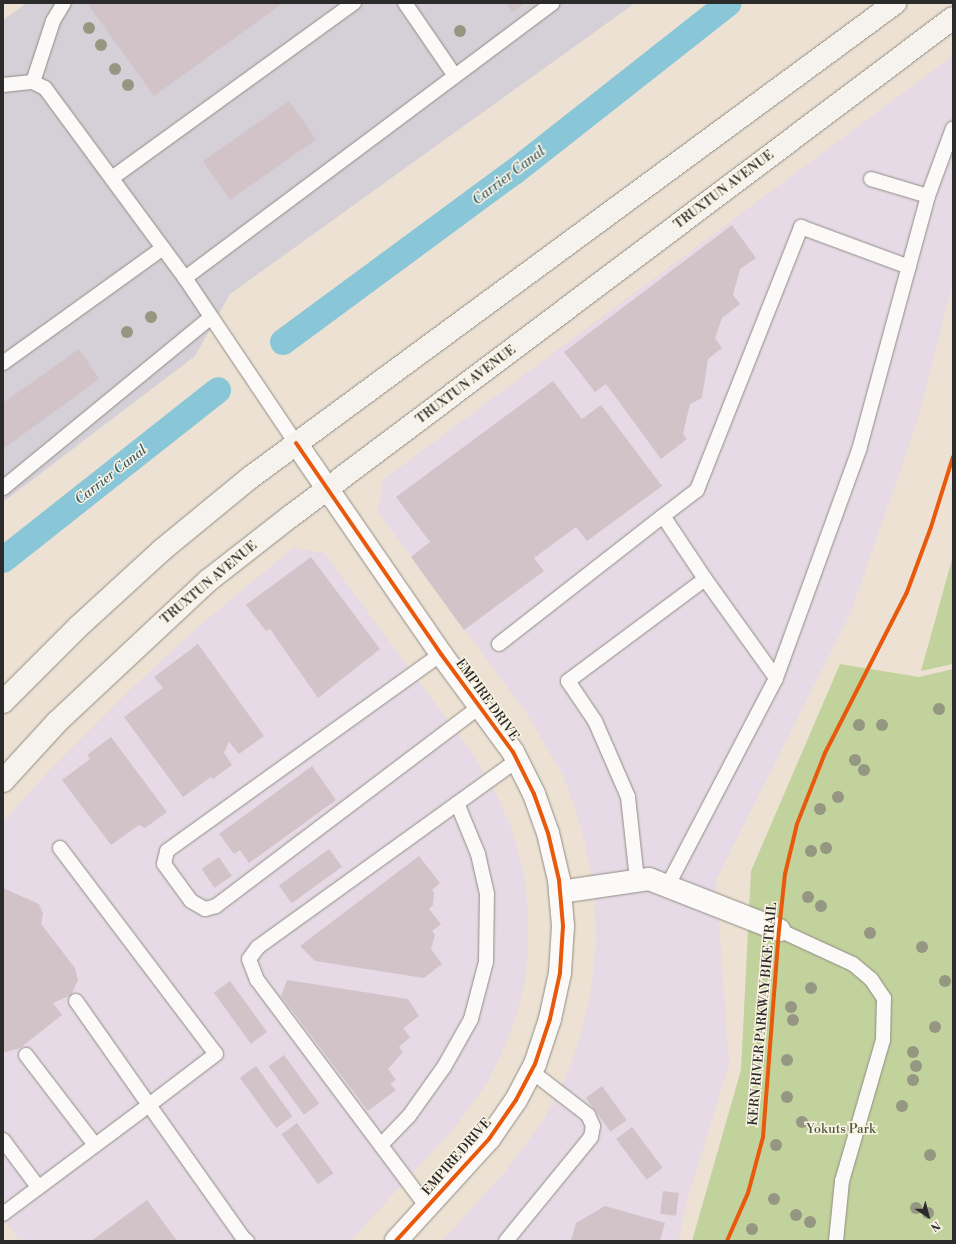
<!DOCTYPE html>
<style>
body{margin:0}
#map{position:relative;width:956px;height:1244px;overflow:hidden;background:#ece1d2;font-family:"Libre Bodoni",serif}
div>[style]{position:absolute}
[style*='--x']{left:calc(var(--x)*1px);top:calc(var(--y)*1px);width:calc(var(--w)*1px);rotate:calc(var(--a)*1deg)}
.built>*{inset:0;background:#e5dae5}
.industrial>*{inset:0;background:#d5cfd7}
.green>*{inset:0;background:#c2d29d}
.canal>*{height:26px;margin:-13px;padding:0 13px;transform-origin:13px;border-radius:13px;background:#88c6d8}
.building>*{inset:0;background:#d1c3c8;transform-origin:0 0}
.roads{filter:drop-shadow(0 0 1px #918c84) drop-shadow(0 0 1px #918c84)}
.lane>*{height:14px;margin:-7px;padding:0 7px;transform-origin:7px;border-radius:7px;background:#fcfaf8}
.street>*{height:22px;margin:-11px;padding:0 11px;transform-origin:11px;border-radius:11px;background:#fcfaf8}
.secondary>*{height:22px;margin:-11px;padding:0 11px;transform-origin:11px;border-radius:11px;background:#f6f2ee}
.cycleway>*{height:4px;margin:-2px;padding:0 2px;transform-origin:2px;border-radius:2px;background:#e8590c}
.trees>*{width:12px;height:12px;margin:-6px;border-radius:50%;background:#959782}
span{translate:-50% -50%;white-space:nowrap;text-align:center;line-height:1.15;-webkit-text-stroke:3px #fcf5e5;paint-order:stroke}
.street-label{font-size:13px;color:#2b2b2b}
.park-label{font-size:13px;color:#4e5a40}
.water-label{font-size:14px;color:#3c5d69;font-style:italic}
.frame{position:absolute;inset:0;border:4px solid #2b2b2b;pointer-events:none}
.north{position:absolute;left:908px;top:1196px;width:40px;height:40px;-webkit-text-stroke:3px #fcf5e5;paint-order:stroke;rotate:144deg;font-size:11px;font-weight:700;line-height:16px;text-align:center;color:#2b2b2b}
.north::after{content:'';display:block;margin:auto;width:14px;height:18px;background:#2b2b2b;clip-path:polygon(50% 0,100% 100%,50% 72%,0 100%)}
</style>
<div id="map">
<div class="built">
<div style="clip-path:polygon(953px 56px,953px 283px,917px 421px,851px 612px,716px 880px,729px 1064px,688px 1197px,678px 1241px,442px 1241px,506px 1171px,544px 1119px,565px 1079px,581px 1035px,591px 990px,596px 946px,595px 905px,589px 860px,579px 819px,563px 776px,528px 715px,378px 512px,383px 480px)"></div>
<div style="clip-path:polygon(293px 548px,324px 553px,472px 753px,494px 789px,511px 827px,523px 869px,528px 911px,528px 953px,524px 985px,515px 1020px,501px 1055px,487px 1083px,456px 1126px,350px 1241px,20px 1241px,3px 1218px,3px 822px,45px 775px,136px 684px,198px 627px)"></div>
</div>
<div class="industrial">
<div style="clip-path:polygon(27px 3px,635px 3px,230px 294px,195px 356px,3px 502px,3px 20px)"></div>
</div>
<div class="green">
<div style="clip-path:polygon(953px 556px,953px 664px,921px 671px)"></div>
<div style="clip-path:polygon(840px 664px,919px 677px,953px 669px,953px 1241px,692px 1241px,741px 1070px,751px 871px)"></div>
</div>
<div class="canal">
<div style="--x:283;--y:342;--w:287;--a:-36.4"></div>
<div style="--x:514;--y:172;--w:273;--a:-38.2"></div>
<div style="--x:3;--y:560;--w:274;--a:-38.3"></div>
</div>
<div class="building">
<div style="clip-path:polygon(87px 3px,283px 3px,154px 96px)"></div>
<div style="clip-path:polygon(505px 3px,525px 3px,512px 12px)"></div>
<div style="left:289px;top:101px;width:47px;height:105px;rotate:55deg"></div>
<div style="clip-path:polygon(732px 225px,756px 258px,740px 269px,733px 295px,740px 304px,722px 318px,715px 338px,722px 348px,708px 359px,702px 398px,690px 404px,683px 434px,687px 439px,661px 459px,606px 384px,595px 392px,564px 352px)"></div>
<div style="clip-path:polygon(79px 349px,99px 379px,3px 449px,3px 403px)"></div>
<div style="clip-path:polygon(553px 381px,582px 419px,601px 405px,662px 486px,587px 541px,576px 527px,534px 558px,544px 571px,464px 630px,411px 557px,430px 542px,396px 497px)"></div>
<div style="clip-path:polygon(311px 557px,380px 649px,318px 698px,270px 629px,266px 631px,246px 605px)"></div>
<div style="clip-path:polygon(198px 644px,264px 736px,239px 754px,229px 742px,228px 743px,224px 753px,232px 765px,213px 779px,211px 777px,183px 797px,124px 717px,163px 688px,154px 677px)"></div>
<div style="clip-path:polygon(111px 737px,167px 812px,145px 828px,139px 825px,111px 845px,62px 780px,90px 759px,87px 755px)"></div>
<div style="clip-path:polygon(312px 766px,336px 800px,249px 863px,240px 850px,234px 854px,219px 834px)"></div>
<div style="left:329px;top:849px;width:22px;height:62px;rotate:54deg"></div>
<div style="clip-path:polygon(419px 856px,440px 883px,432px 890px,434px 893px,433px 905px,429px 909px,441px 924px,432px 931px,435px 935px,431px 949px,442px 964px,424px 978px,315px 961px,300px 946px)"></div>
<div style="left:219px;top:857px;width:23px;height:21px;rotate:56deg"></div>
<div style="clip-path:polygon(3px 888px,39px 904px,43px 914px,41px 924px,75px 968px,78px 980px,71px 995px,53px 1003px,62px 1015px,20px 1048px,6px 1052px,3px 1052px)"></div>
<div style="clip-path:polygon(287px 980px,408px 999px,419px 1016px,403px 1028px,410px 1037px,399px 1047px,403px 1052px,388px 1069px,396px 1080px,390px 1084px,396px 1090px,368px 1111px,281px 996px)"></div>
<div style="left:230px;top:981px;width:63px;height:20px;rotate:54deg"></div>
<div style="left:284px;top:1055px;width:60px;height:19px;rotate:54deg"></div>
<div style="left:256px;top:1066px;width:62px;height:20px;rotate:54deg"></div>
<div style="left:602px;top:1086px;width:42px;height:20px;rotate:54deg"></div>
<div style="left:297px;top:1123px;width:62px;height:19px;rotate:54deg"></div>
<div style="left:632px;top:1127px;width:51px;height:20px;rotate:53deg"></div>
<div style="left:663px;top:1191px;width:16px;height:23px;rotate:7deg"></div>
<div style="clip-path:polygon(147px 1200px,177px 1241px,91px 1241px)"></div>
<div style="clip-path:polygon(605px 1206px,665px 1223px,660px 1241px,571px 1241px,576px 1223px)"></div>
</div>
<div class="roads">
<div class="lane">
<div style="--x:405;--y:3;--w:88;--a:55.6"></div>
<div style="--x:33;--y:82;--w:64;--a:-71.8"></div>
<div style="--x:53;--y:21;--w:21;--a:-59"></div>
<div style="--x:3;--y:85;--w:30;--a:-6"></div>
<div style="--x:33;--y:82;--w:13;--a:27"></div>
<div style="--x:45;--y:88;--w:236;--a:53.6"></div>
<div style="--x:185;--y:278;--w:199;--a:56.1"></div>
<div style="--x:112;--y:178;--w:299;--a:-35.9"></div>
<div style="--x:871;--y:179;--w:59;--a:16.6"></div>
<div style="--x:185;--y:278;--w:459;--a:-36.8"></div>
<div style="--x:3;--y:363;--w:197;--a:-35.7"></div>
<div style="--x:3;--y:488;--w:268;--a:-39.4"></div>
<div style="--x:663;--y:516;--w:43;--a:-37.4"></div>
<div style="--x:697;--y:490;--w:283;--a:-68.4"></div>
<div style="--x:801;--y:227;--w:115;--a:20.3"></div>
<div style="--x:499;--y:644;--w:208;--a:-38"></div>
<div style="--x:663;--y:516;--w:76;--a:56.3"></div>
<div style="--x:705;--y:579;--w:171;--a:143.3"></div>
<div style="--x:568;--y:681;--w:48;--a:56"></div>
<div style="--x:595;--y:721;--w:83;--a:66.5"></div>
<div style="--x:628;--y:797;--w:83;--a:83.8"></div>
<div style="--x:441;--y:654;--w:337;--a:144.3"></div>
<div style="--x:167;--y:851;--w:13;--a:103"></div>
<div style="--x:164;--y:864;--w:46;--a:53.9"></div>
<div style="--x:191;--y:901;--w:16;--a:30"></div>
<div style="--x:205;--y:909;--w:11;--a:-15"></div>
<div style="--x:216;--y:906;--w:331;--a:-37.1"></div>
<div style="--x:776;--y:678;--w:243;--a:-70"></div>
<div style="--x:859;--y:450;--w:263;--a:-74.8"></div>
<div style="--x:928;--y:196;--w:72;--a:-69.8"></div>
<div style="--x:60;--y:848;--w:258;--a:52.9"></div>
<div style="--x:216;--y:1054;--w:84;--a:142.7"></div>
<div style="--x:149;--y:1105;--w:127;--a:-125.1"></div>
<div style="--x:668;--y:885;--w:233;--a:-62.4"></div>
<div style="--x:776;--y:678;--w:122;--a:-125.6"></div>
<div style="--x:779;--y:930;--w:81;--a:24.7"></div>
<div style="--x:853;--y:964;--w:23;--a:40"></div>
<div style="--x:871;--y:979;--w:23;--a:56"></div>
<div style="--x:884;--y:998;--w:42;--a:91.4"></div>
<div style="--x:883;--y:1040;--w:147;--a:106.2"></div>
<div style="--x:842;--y:1181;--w:60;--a:95.7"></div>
<div style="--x:26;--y:1055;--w:113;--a:52.5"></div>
<div style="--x:3;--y:1140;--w:59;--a:53.3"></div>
<div style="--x:381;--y:1145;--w:40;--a:-46"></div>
<div style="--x:409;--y:1116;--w:60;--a:-54.5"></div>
<div style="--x:444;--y:1067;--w:55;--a:-60.6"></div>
<div style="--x:471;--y:1019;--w:59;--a:-75.3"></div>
<div style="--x:486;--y:962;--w:68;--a:-89.2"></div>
<div style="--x:487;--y:894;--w:41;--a:-102.7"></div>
<div style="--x:478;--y:854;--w:55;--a:-112.4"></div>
<div style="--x:427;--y:1207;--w:284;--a:-126.8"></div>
<div style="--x:257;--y:980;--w:22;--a:-111"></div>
<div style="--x:249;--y:959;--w:15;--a:-53"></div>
<div style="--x:258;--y:947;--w:319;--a:-35.8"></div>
<div style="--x:3;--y:1214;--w:182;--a:-36.7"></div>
<div style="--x:149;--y:1105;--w:163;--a:54.7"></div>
<div style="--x:243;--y:1238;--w:5;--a:37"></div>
<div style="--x:506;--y:1241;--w:134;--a:-50.7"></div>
<div style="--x:591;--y:1137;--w:11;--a:-80"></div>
<div style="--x:593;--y:1126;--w:12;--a:-114"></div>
<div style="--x:588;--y:1115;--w:72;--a:-142.3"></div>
</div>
<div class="street">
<div style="--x:296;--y:443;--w:256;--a:55.5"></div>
<div style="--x:441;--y:654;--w:122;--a:53.7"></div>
<div style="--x:513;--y:752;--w:47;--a:63.4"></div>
<div style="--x:534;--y:794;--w:41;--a:70.3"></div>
<div style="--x:548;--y:833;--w:48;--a:76.8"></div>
<div style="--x:559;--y:880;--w:46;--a:85"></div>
<div style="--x:563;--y:926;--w:47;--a:93.7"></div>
<div style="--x:560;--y:973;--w:47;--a:102.3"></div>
<div style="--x:550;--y:1019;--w:47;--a:108.4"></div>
<div style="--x:535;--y:1064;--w:41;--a:117.8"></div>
<div style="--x:516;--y:1100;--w:47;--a:124.7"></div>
<div style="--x:489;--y:1139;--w:138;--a:132.4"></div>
<div style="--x:560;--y:892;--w:90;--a:-8.3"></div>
<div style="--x:649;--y:879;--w:140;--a:21.4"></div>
</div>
<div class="secondary">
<div style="--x:3;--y:702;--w:106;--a:-45"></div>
<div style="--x:78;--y:627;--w:114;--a:-42.5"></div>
<div style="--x:162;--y:550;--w:115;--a:-39.4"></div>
<div style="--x:251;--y:477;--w:800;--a:-36.35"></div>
<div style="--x:3;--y:781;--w:80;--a:-47.5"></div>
<div style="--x:57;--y:722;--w:208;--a:-43.1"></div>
<div style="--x:209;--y:580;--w:104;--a:-38"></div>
<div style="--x:291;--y:516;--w:828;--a:-36.95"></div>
</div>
</div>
<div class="cycleway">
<div style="--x:296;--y:443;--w:256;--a:55.5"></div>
<div style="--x:441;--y:654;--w:122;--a:53.7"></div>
<div style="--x:513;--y:752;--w:47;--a:63.4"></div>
<div style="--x:534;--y:794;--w:41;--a:70.3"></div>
<div style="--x:548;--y:833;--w:48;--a:76.8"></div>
<div style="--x:559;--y:880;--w:46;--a:85"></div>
<div style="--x:563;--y:926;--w:47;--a:93.7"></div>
<div style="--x:560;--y:973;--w:47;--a:102.3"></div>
<div style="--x:550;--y:1019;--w:47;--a:108.4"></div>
<div style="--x:535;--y:1064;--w:41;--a:117.8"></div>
<div style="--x:516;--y:1100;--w:47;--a:124.7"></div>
<div style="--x:489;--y:1139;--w:138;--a:132.4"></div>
<div style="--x:727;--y:1241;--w:52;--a:-66.4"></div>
<div style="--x:748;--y:1193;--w:58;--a:-75"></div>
<div style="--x:763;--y:1137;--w:208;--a:-85.6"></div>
<div style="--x:779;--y:930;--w:56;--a:-83.9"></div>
<div style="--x:785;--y:874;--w:51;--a:-76.5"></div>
<div style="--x:797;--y:824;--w:76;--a:-68.5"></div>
<div style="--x:825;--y:753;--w:181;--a:-63"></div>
<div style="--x:907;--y:592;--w:69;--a:-69.7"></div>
<div style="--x:931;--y:527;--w:73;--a:-72.6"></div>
</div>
<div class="trees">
<div style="left:89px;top:28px"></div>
<div style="left:460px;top:31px"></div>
<div style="left:101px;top:45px"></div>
<div style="left:115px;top:69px"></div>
<div style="left:128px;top:85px"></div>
<div style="left:151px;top:317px"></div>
<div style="left:127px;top:332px"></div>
<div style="left:939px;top:709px"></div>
<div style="left:859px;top:725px"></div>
<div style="left:882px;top:725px"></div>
<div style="left:855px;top:760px"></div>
<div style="left:864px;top:770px"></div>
<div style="left:838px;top:797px"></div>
<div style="left:820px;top:809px"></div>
<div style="left:826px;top:848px"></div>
<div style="left:811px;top:851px"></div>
<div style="left:808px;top:897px"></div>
<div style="left:821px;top:906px"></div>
<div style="left:870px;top:933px"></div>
<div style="left:922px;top:947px"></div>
<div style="left:945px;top:981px"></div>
<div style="left:811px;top:988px"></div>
<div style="left:791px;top:1007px"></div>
<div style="left:793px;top:1020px"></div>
<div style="left:935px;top:1027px"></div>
<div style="left:913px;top:1052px"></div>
<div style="left:787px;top:1060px"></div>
<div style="left:916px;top:1066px"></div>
<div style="left:913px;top:1080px"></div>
<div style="left:787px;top:1097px"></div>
<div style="left:902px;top:1106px"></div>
<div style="left:802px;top:1122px"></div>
<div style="left:776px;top:1145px"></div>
<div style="left:930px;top:1155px"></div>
<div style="left:774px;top:1199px"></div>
<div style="left:916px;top:1208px"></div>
<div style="left:928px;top:1213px"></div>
<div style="left:796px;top:1215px"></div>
<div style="left:810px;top:1222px"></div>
<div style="left:752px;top:1229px"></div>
</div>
<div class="street-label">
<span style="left:724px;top:190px;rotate:-37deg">TRUXTUN AVENUE</span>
<span style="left:466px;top:385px;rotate:-37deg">TRUXTUN AVENUE</span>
<span style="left:209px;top:583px;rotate:-40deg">TRUXTUN AVENUE</span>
<span style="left:487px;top:700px;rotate:54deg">EMPIRE DRIVE</span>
<span style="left:763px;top:1014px;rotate:-85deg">KERN RIVER PARKWAY BIKE TRAIL</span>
<span style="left:457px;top:1157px;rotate:-49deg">EMPIRE DRIVE</span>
</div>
<div class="park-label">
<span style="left:841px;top:1129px">Yokuts Park</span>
</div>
<div class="water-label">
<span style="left:509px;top:176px;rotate:-37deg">Carrier Canal</span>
<span style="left:111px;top:475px;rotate:-38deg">Carrier Canal</span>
</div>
<div class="frame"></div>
<div class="north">N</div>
</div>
